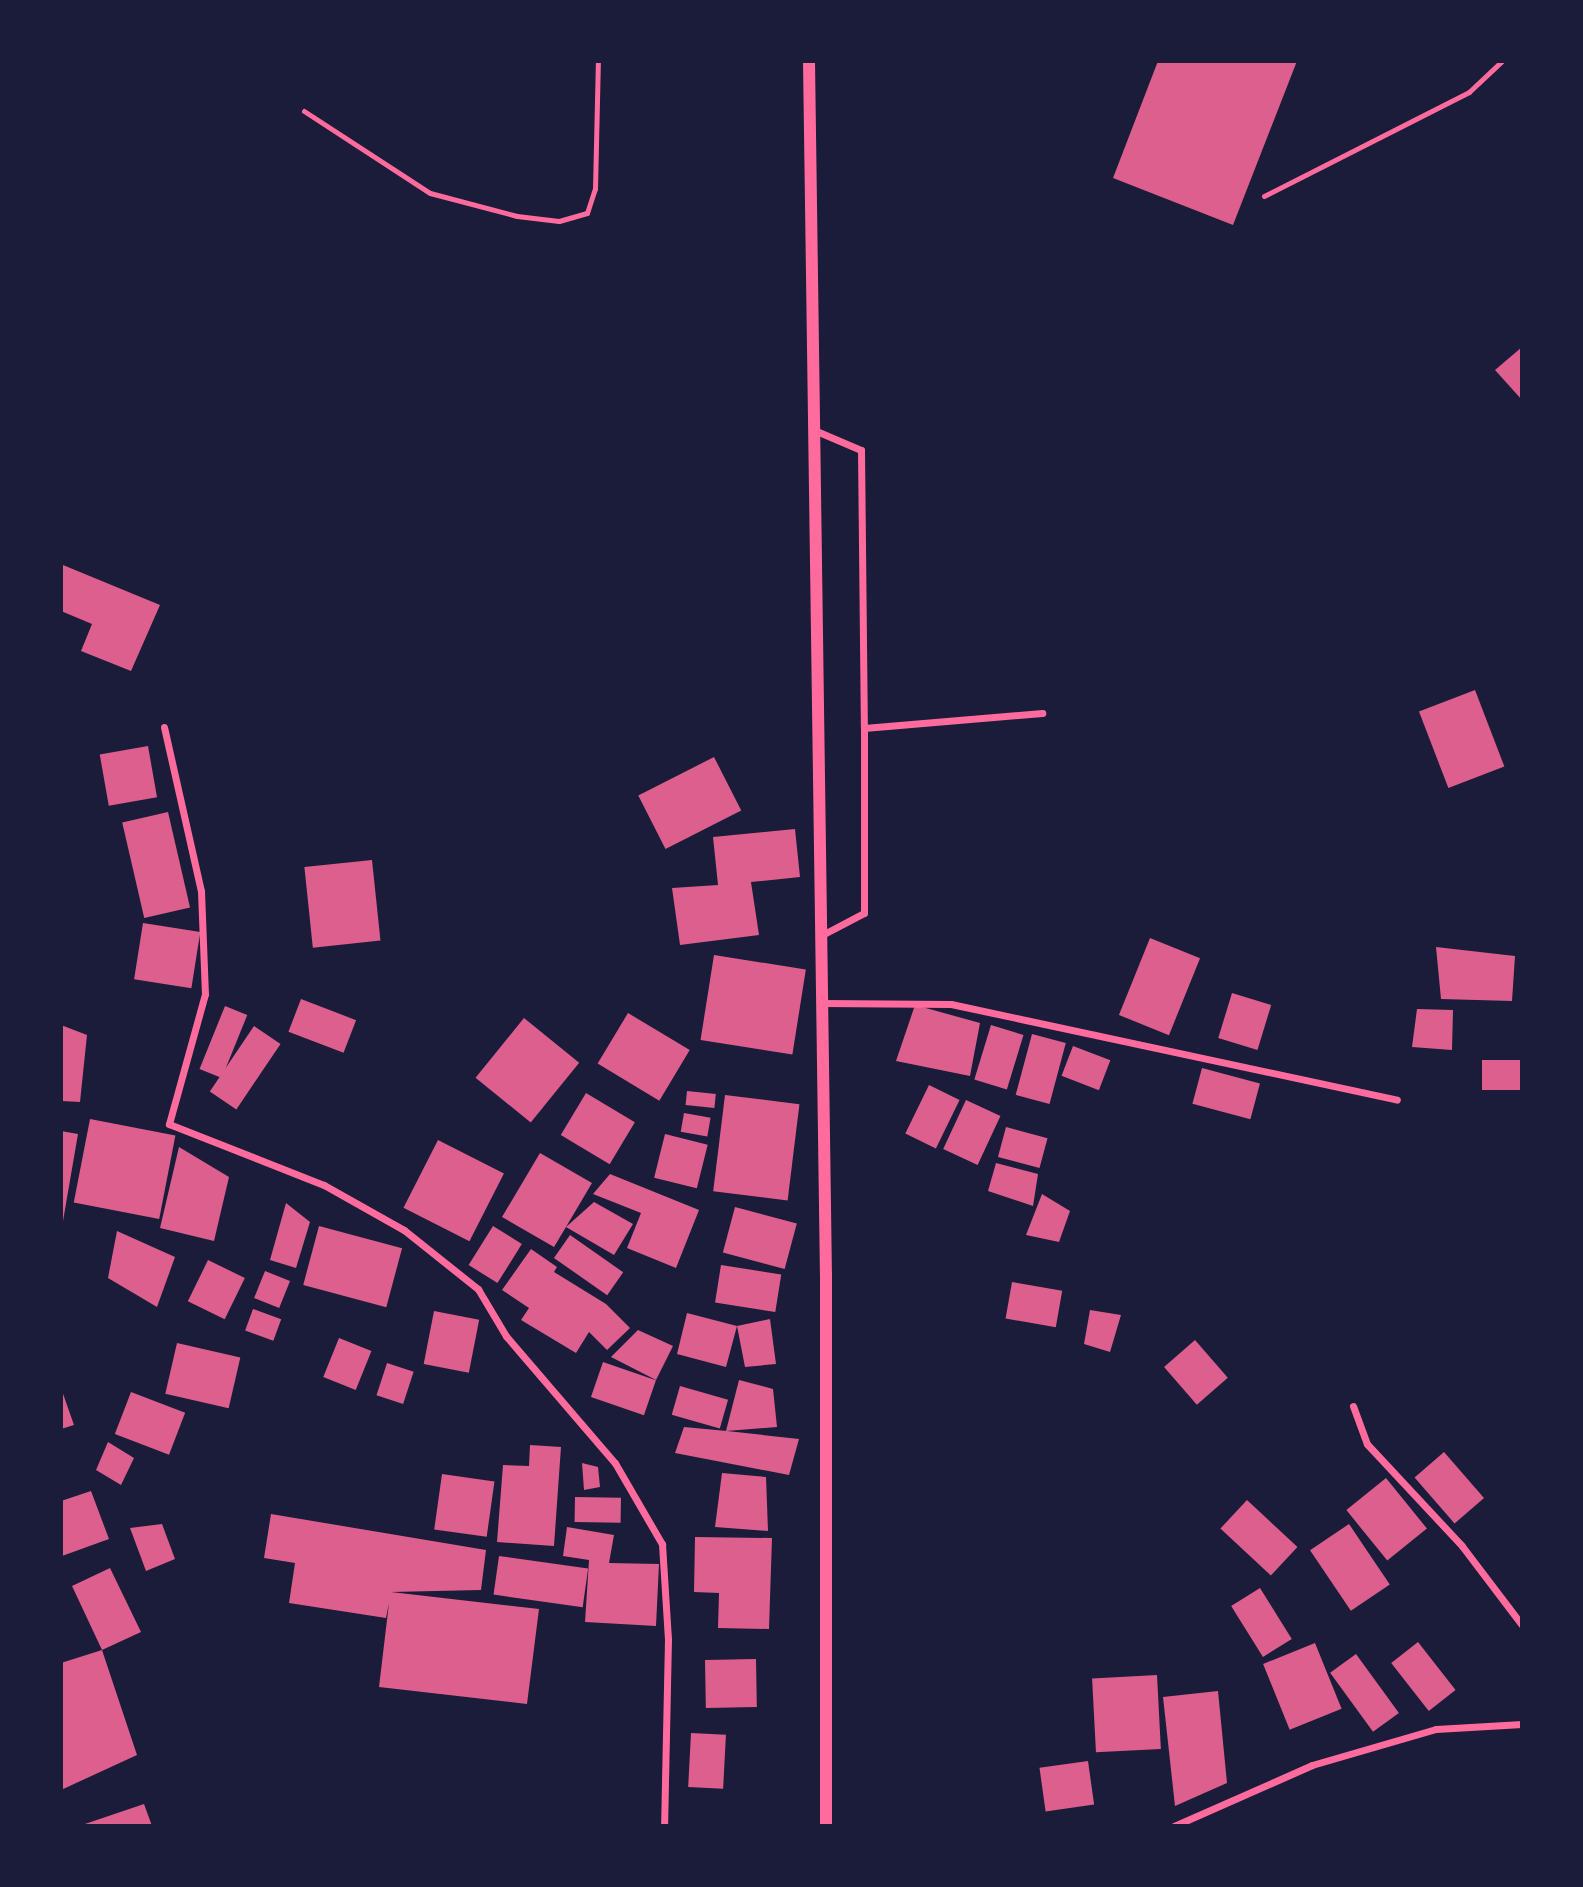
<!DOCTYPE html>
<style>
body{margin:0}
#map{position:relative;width:1583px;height:1887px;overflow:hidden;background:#1b1b3a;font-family:"Source Serif 4",serif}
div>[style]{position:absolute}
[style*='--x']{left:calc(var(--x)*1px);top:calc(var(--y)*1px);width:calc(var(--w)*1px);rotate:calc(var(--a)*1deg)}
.building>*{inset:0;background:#dd5f8e;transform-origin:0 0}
.service>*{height:5px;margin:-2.5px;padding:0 2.5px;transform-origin:2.5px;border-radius:2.5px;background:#ff6b9d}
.minor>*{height:7px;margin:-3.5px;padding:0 3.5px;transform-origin:3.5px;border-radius:3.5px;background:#ff6b9d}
.tertiary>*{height:12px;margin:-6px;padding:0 6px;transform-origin:6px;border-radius:6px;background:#ff6b9d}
span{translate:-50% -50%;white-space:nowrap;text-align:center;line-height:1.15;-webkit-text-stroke:5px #1b1b3a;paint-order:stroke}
.frame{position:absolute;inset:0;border:63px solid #1b1b3a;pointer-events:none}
</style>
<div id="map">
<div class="building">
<div style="clip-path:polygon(1158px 61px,1297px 61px,1233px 225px,1113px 178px)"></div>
<div style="clip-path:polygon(1522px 347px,1522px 400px,1495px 370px)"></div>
<div style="clip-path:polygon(63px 565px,160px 605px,131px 671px,81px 651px,92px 624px,61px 611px)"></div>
<div style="left:1475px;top:690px;width:82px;height:60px;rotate:69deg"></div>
<div style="left:148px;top:746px;width:52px;height:49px;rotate:80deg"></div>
<div style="left:714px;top:757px;width:60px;height:85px;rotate:63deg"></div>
<div style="left:168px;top:812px;width:98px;height:47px;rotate:77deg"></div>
<div style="clip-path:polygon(795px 829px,800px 877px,751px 882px,759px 935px,680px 945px,672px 888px,718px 885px,713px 837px)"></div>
<div style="left:372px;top:860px;width:81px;height:68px;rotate:84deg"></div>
<div style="left:143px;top:923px;width:58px;height:57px;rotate:9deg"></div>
<div style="left:1150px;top:938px;width:54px;height:83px;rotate:22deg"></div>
<div style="clip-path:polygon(1436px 947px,1515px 956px,1512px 1001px,1441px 999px)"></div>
<div style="left:714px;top:955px;width:93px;height:86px;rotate:9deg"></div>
<div style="left:1232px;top:993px;width:41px;height:47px;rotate:17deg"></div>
<div style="left:301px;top:999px;width:59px;height:35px;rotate:21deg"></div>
<div style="clip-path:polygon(915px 1005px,980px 1023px,970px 1076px,896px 1061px)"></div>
<div style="left:225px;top:1006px;width:24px;height:68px;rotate:22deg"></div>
<div style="clip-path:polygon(1417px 1009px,1453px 1010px,1452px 1050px,1412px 1047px)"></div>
<div style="left:628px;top:1013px;width:72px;height:59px;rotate:31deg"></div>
<div style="left:524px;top:1018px;width:71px;height:77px;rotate:39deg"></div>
<div style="clip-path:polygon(61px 1025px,87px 1035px,80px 1102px,61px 1101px)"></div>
<div style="left:991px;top:1025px;width:34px;height:57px;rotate:17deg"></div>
<div style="left:254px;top:1026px;width:32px;height:79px;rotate:34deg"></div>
<div style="left:1032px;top:1034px;width:35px;height:63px;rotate:15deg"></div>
<div style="left:1073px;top:1046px;width:40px;height:32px;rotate:21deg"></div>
<div style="left:1522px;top:1060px;width:30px;height:40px;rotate:90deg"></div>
<div style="left:1202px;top:1068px;width:60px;height:37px;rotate:15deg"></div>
<div style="left:929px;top:1085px;width:34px;height:54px;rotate:26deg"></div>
<div style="left:687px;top:1091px;width:29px;height:14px;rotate:6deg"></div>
<div style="left:586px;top:1093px;width:57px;height:49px;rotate:31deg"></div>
<div style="left:725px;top:1095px;width:75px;height:97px;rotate:7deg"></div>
<div style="left:966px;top:1100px;width:38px;height:54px;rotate:25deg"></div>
<div style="left:684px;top:1113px;width:27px;height:19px;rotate:10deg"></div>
<div style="left:90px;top:1119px;width:87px;height:85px;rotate:11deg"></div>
<div style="left:1006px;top:1127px;width:43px;height:31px;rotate:15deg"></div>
<div style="clip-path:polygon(61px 1131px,78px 1134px,63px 1221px,61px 1221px)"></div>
<div style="left:665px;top:1134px;width:44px;height:45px;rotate:14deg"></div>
<div style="left:438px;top:1140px;width:74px;height:76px;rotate:27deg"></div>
<div style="clip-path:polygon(179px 1147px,229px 1177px,214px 1241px,160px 1228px)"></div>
<div style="clip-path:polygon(540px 1153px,592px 1183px,566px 1227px,594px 1202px,633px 1224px,614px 1255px,566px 1227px,554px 1247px,502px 1217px)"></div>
<div style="clip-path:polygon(996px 1163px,1038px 1174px,1033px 1206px,988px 1191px)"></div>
<div style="clip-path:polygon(610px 1174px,699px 1210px,676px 1268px,627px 1248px,641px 1213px,593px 1194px)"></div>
<div style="clip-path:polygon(1042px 1194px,1070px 1211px,1059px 1242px,1026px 1235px)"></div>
<div style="clip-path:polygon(286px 1203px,310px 1222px,296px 1268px,270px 1260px)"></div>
<div style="left:735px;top:1207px;width:64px;height:47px;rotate:15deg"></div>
<div style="left:319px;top:1226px;width:86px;height:61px;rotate:15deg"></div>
<div style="left:493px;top:1226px;width:34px;height:46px;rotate:32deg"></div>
<div style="clip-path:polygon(117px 1231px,175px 1257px,157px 1307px,108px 1278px)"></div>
<div style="left:570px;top:1235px;width:65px;height:28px;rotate:35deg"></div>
<div style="clip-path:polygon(531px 1249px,557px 1267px,554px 1272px,606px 1304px,630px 1328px,607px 1350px,589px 1332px,576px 1353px,521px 1320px,529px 1308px,502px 1290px)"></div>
<div style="left:208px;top:1260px;width:41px;height:46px;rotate:26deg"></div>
<div style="left:721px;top:1265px;width:61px;height:38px;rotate:9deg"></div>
<div style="left:265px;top:1271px;width:27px;height:29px;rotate:22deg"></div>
<div style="left:1012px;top:1282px;width:51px;height:37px;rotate:10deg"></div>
<div style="left:253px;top:1309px;width:30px;height:23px;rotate:20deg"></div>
<div style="clip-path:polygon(1090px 1310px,1121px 1315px,1110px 1352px,1084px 1344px)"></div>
<div style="left:434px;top:1311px;width:46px;height:54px;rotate:11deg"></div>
<div style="clip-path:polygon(687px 1313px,737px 1326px,770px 1319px,776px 1364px,745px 1367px,737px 1326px,726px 1367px,677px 1354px)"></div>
<div style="clip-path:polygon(638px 1330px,673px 1346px,656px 1380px,611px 1357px)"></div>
<div style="left:339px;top:1338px;width:35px;height:42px;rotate:22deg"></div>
<div style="left:1195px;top:1340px;width:50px;height:41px;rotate:49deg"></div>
<div style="left:177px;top:1343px;width:65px;height:52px;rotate:13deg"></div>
<div style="left:603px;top:1362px;width:56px;height:37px;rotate:19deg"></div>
<div style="left:387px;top:1363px;width:28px;height:34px;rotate:18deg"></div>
<div style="clip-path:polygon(739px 1380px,773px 1389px,777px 1427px,726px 1431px)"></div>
<div style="left:680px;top:1386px;width:50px;height:30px;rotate:16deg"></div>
<div style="clip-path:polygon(61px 1388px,74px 1425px,61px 1429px)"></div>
<div style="left:131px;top:1392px;width:58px;height:45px;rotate:21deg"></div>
<div style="clip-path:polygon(684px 1427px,727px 1431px,799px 1439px,789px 1475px,675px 1453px)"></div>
<div style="clip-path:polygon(108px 1442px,134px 1458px,121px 1485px,96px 1470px)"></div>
<div style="clip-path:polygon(530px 1445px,561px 1447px,554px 1546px,497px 1542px,503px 1465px,529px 1466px)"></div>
<div style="left:1444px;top:1452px;width:61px;height:39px;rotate:49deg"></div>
<div style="clip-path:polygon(582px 1463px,598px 1467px,600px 1487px,584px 1490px)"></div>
<div style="clip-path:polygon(722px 1473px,766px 1477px,768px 1531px,715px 1527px)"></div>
<div style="left:442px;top:1474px;width:53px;height:56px;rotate:8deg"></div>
<div style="left:1386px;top:1478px;width:65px;height:51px;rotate:51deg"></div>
<div style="clip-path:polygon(91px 1491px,109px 1539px,62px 1556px,61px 1501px)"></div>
<div style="left:575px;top:1497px;width:46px;height:25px;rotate:1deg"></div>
<div style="left:1247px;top:1500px;width:69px;height:39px;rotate:43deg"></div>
<div style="clip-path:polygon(271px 1514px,486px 1550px,481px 1590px,391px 1592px,539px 1609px,527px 1704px,379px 1687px,389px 1603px,386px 1618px,289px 1603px,295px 1563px,264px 1558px)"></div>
<div style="clip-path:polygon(162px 1524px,175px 1559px,146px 1571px,130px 1528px)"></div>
<div style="left:1349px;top:1524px;width:73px;height:47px;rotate:56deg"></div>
<div style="clip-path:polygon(567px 1527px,614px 1535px,609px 1563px,659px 1564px,656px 1626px,585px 1622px,589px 1560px,563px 1556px)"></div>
<div style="clip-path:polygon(695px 1537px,772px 1538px,769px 1629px,718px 1628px,719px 1593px,694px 1592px)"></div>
<div style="left:499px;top:1556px;width:90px;height:39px;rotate:8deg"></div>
<div style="clip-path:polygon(110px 1568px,141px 1632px,102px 1650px,137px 1755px,61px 1790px,61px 1663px,102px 1650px,72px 1586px)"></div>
<div style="left:1260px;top:1588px;width:60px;height:34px;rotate:58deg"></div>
<div style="left:1418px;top:1642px;width:61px;height:34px;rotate:52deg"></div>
<div style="left:1315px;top:1643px;width:71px;height:56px;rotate:68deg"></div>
<div style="left:1356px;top:1654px;width:73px;height:32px;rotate:54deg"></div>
<div style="left:756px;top:1659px;width:48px;height:51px;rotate:89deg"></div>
<div style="left:1157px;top:1675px;width:74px;height:65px;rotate:87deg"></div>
<div style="clip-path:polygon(1218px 1691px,1227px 1783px,1175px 1806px,1163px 1697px)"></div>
<div style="left:691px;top:1733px;width:35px;height:54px;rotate:3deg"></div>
<div style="left:1088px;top:1761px;width:44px;height:49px;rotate:82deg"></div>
<div style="clip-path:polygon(144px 1804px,152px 1826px,82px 1826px,82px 1825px)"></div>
</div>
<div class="service">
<div style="--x:304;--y:111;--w:150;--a:33.1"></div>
<div style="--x:430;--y:193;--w:90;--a:14.8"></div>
<div style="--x:517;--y:216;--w:42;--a:6.8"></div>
<div style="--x:559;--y:221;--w:29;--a:-16"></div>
<div style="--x:587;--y:213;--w:25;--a:-72"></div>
<div style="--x:595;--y:189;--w:128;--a:-88.7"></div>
<div style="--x:1264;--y:196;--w:230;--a:-26.9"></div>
<div style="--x:1469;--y:92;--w:45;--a:-43.2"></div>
</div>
<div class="minor">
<div style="--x:814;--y:430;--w:51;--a:23.1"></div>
<div style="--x:861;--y:450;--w:278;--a:89.4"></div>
<div style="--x:164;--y:727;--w:168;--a:77.3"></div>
<div style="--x:201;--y:891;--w:103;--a:87.8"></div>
<div style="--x:205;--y:994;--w:135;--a:105.5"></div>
<div style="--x:169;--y:1124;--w:167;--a:21.5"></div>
<div style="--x:324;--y:1185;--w:92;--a:29.4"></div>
<div style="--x:404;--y:1230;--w:95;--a:38.6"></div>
<div style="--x:478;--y:1289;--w:55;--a:59.2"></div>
<div style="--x:506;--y:1336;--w:167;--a:49.4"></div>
<div style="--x:615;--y:1463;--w:94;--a:59.9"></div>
<div style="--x:662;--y:1544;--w:95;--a:86.4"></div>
<div style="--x:668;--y:1639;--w:187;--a:91.2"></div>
<div style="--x:822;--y:935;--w:47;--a:-27.6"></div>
<div style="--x:864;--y:913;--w:185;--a:-90"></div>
<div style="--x:864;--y:728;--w:179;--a:-4.8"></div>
<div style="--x:822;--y:1003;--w:129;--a:0.4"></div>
<div style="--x:951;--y:1004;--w:456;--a:12.1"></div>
<div style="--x:1353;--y:1406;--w:40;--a:69.8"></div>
<div style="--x:1367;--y:1444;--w:139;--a:47"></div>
<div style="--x:1462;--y:1546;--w:99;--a:52.8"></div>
<div style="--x:1174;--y:1826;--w:151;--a:-23.8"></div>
<div style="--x:1312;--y:1765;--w:129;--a:-16.2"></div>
<div style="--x:1436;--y:1729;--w:86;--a:-3.3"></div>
</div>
<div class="tertiary">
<div style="--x:809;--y:61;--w:1214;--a:89.2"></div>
<div style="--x:826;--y:1275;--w:551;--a:90"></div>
</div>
<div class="frame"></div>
</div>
